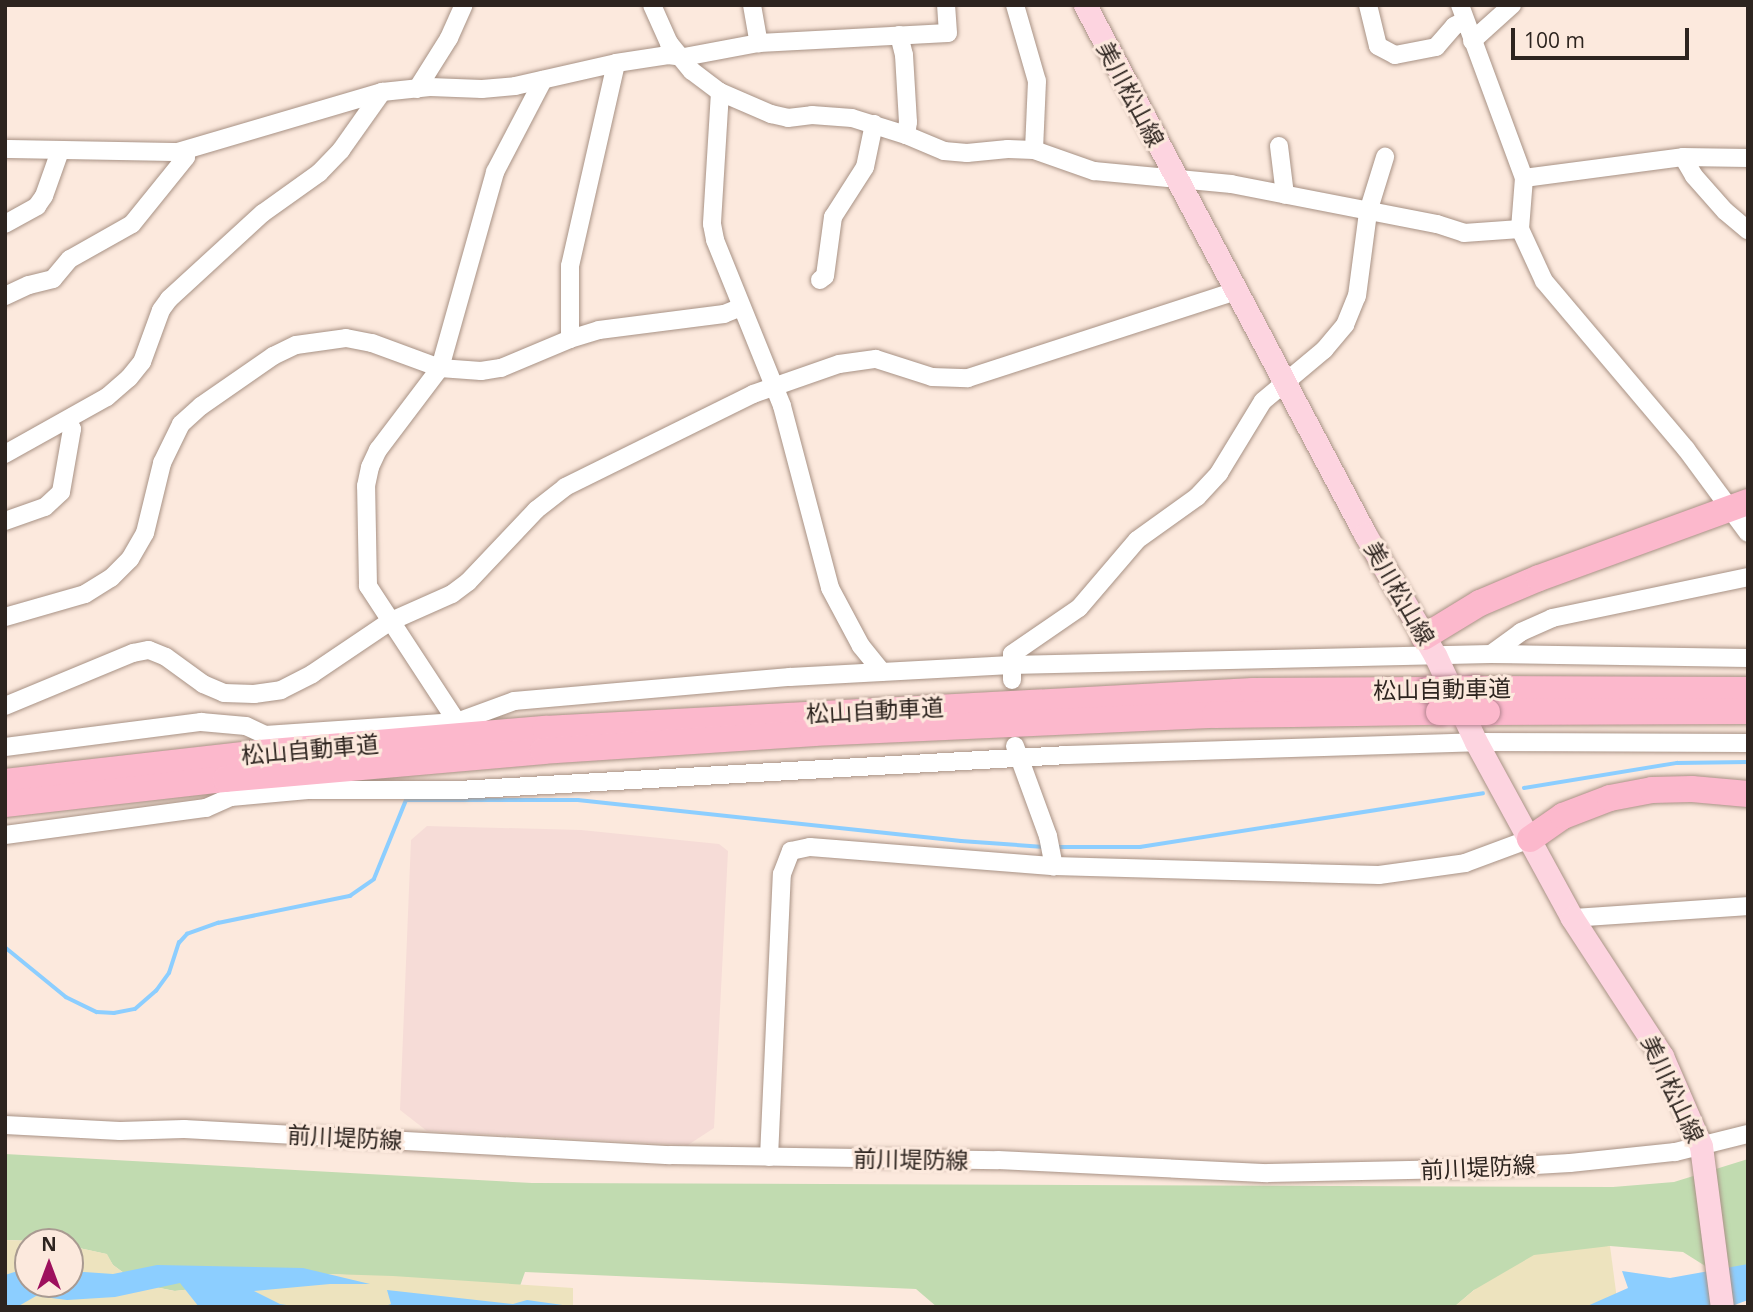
<!DOCTYPE html>
<meta charset="utf-8">
<style>
body{margin:0}
#map{position:relative;width:1753px;height:1312px;overflow:hidden;background:#fce9dd;font-family:"Open Sans","Noto Sans JP",sans-serif}
div>[style]{position:absolute}
[style*='--x']{left:calc(var(--x)*1px);top:calc(var(--y)*1px);width:calc(var(--w)*1px);rotate:calc(var(--a)*1deg)}
.industrial>*{inset:0;background:#f6dcd7}
.green>*{inset:0;background:#c1dbb0}
.sand>*{inset:0;background:#ede3be}
.water>*{inset:0;background:#8cceff}
.stream>*{height:3.5px;margin:-1.75px;padding:0 1.75px;transform-origin:1.75px;border-radius:1.75px;background:#8cceff}
.roads{filter:drop-shadow(0 0 2px #a89285) drop-shadow(0 0 2px #a89285)}
.minor>*{height:18px;margin:-9px;padding:0 9px;transform-origin:9px;border-radius:9px;background:#fff}
.major>*{height:23px;margin:-11.5px;padding:0 11.5px;transform-origin:11.5px;border-radius:11.5px;background:#fdd4e0}
.highway>*{height:26px;margin:-13px;padding:0 13px;transform-origin:13px;border-radius:13px;background:#fcb8cc}
.bridges{filter:drop-shadow(0 0 2px #b4848f) drop-shadow(0 0 2px #b4848f)}
.highway-bridge>*{height:26px;margin:-13px;padding:0 13px;transform-origin:13px;border-radius:13px;background:#fcb8cc}
span{translate:-50% -50%;white-space:nowrap;text-align:center;line-height:1.15;-webkit-text-stroke:6px #fce9dd;paint-order:stroke}
.street-label{font-size:23px;color:#2d241f}
.frame{position:absolute;inset:0;border:7px solid #2d241f;pointer-events:none}
.north{position:absolute;left:14px;top:1228px;width:70px;height:70px;box-sizing:border-box;background:#fce9dd;border:2px solid #a99a91;border-radius:50%;rotate:0deg;font-size:19px;font-weight:700;line-height:28px;text-align:center;color:#2d241f}
.north::after{content:'';display:block;margin:auto;width:24px;height:32px;background:#9d105d;clip-path:polygon(50% 0,100% 100%,50% 72%,0 100%)}
.scale{position:absolute;left:1511px;top:28px;width:178px;height:32px;box-sizing:border-box;border:4px solid #2d241f;border-top:0;padding-left:9px;font-size:21px;line-height:24px;white-space:nowrap;color:#2d241f;-webkit-text-stroke:5px #fce9dd;paint-order:stroke}
</style>
<div id="map">
<div class="industrial">
<div style="clip-path:polygon(427px 826px,581px 830px,719px 844px,728px 851px,714px 1128px,688px 1145px,427px 1131px,400px 1110px,411px 840px)"></div>
</div>
<div class="green">
<div style="clip-path:polygon(5px 1154px,532px 1183px,1613px 1187px,1674px 1182px,1748px 1159px,1748px 1284px,1737px 1286px,1683px 1252px,1610px 1246px,1474px 1290px,1454px 1307px,937px 1307px,916px 1289px,525px 1272px,520px 1286px,330px 1274px,175px 1291px,150px 1286px,128px 1276px,113px 1265px,106px 1254px,70px 1246px,70px 1242px,5px 1240px)"></div>
</div>
<div class="sand">
<div style="clip-path:polygon(5px 1240px,51px 1242px,28px 1242px,28px 1284px,70px 1284px,70px 1246px,107px 1254px,113px 1265px,128px 1276px,150px 1286px,174px 1291px,330px 1274px,393px 1276px,573px 1288px,573px 1305px,608px 1307px,5px 1307px)"></div>
<div style="clip-path:polygon(1610px 1246px,1618px 1307px,1454px 1307px,1474px 1290px,1534px 1255px)"></div>
</div>
<div class="water">
<div style="clip-path:polygon(1748px 1264px,1748px 1300px,1729px 1307px,1585px 1307px,1628px 1288px,1622px 1271px,1670px 1278px)"></div>
<div style="clip-path:polygon(157px 1265px,303px 1268px,370px 1284px,330px 1284px,254px 1291px,280px 1304px,299px 1307px,199px 1307px,180px 1283px,115px 1297px,67px 1300px,36px 1296px,17px 1307px,5px 1307px,5px 1275px,24px 1269px,28px 1269px,28px 1284px,70px 1284px,70px 1271px,113px 1274px)"></div>
<div style="clip-path:polygon(387px 1290px,513px 1304px,527px 1300px,577px 1307px,382px 1307px,391px 1304px)"></div>
</div>
<div class="stream">
<div style="--x:1524;--y:788;--w:155;--a:-9.3"></div>
<div style="--x:1677;--y:763;--w:71;--a:-0.8"></div>
<div style="--x:1056;--y:847;--w:84;--a:0"></div>
<div style="--x:1140;--y:847;--w:347;--a:-8.9"></div>
<div style="--x:5;--y:947;--w:79;--a:39.3"></div>
<div style="--x:66;--y:997;--w:34;--a:26"></div>
<div style="--x:97;--y:1012;--w:17;--a:3"></div>
<div style="--x:114;--y:1013;--w:21;--a:-11"></div>
<div style="--x:135;--y:1009;--w:28;--a:-41"></div>
<div style="--x:156;--y:991;--w:22;--a:-54"></div>
<div style="--x:169;--y:973;--w:32;--a:-72"></div>
<div style="--x:179;--y:943;--w:12;--a:-48"></div>
<div style="--x:187;--y:934;--w:33;--a:-20"></div>
<div style="--x:218;--y:923;--w:135;--a:-11.6"></div>
<div style="--x:350;--y:896;--w:29;--a:-35"></div>
<div style="--x:374;--y:879;--w:85;--a:-67.9"></div>
<div style="--x:406;--y:800;--w:172;--a:0"></div>
<div style="--x:578;--y:800;--w:385;--a:6.1"></div>
<div style="--x:961;--y:841;--w:83;--a:4.1"></div>
</div>
<div class="roads">
<div class="minor">
<div style="--x:652;--y:5;--w:42;--a:65.9"></div>
<div style="--x:669;--y:43;--w:36;--a:51"></div>
<div style="--x:692;--y:71;--w:35;--a:37"></div>
<div style="--x:720;--y:92;--w:56;--a:23.3"></div>
<div style="--x:771;--y:114;--w:17;--a:13"></div>
<div style="--x:788;--y:118;--w:24;--a:-7"></div>
<div style="--x:812;--y:115;--w:40;--a:4.3"></div>
<div style="--x:852;--y:118;--w:57;--a:17.5"></div>
<div style="--x:906;--y:135;--w:41;--a:22.8"></div>
<div style="--x:944;--y:151;--w:23;--a:5"></div>
<div style="--x:967;--y:153;--w:41;--a:-5.6"></div>
<div style="--x:1008;--y:149;--w:26;--a:2"></div>
<div style="--x:1034;--y:150;--w:64;--a:19.3"></div>
<div style="--x:1094;--y:171;--w:138;--a:5.4"></div>
<div style="--x:1231;--y:184;--w:210;--a:11"></div>
<div style="--x:1437;--y:224;--w:28;--a:18"></div>
<div style="--x:1464;--y:233;--w:56;--a:-4.1"></div>
<div style="--x:752;--y:5;--w:39;--a:80"></div>
<div style="--x:1015;--y:5;--w:79;--a:73.9"></div>
<div style="--x:1037;--y:81;--w:69;--a:92.5"></div>
<div style="--x:1368;--y:5;--w:42;--a:76.3"></div>
<div style="--x:1378;--y:46;--w:19;--a:28"></div>
<div style="--x:1395;--y:55;--w:42;--a:-11"></div>
<div style="--x:1436;--y:47;--w:28;--a:-49"></div>
<div style="--x:1454;--y:26;--w:11;--a:-27"></div>
<div style="--x:1460;--y:5;--w:184;--a:69.7"></div>
<div style="--x:1524;--y:178;--w:51;--a:94.5"></div>
<div style="--x:1520;--y:229;--w:57;--a:65.2"></div>
<div style="--x:1544;--y:281;--w:220;--a:49.8"></div>
<div style="--x:1686;--y:449;--w:104;--a:53.6"></div>
<div style="--x:899;--y:35;--w:21;--a:76"></div>
<div style="--x:904;--y:55;--w:67;--a:86.6"></div>
<div style="--x:908;--y:122;--w:13;--a:99"></div>
<div style="--x:1472;--y:41;--w:54;--a:-42"></div>
<div style="--x:417;--y:89;--w:60;--a:-57.9"></div>
<div style="--x:449;--y:38;--w:36;--a:-66"></div>
<div style="--x:720;--y:92;--w:132;--a:93.5"></div>
<div style="--x:712;--y:224;--w:16;--a:79"></div>
<div style="--x:715;--y:240;--w:179;--a:68"></div>
<div style="--x:782;--y:406;--w:188;--a:75.2"></div>
<div style="--x:830;--y:588;--w:66;--a:61.9"></div>
<div style="--x:861;--y:646;--w:33;--a:51"></div>
<div style="--x:1279;--y:146;--w:49;--a:83"></div>
<div style="--x:5;--y:149;--w:173;--a:1"></div>
<div style="--x:178;--y:152;--w:213;--a:-16.4"></div>
<div style="--x:382;--y:92;--w:48;--a:-5.9"></div>
<div style="--x:430;--y:87;--w:52;--a:2.2"></div>
<div style="--x:482;--y:89;--w:33;--a:-5"></div>
<div style="--x:515;--y:86;--w:104;--a:-12.8"></div>
<div style="--x:616;--y:63;--w:53;--a:-8.7"></div>
<div style="--x:668;--y:55;--w:16;--a:7"></div>
<div style="--x:684;--y:57;--w:76;--a:-10.6"></div>
<div style="--x:759;--y:43;--w:189;--a:-3"></div>
<div style="--x:948;--y:33;--w:28;--a:-94"></div>
<div style="--x:1683;--y:157;--w:22;--a:60"></div>
<div style="--x:1694;--y:176;--w:47;--a:48.5"></div>
<div style="--x:1725;--y:211;--w:30;--a:40"></div>
<div style="--x:1524;--y:178;--w:160;--a:-7.5"></div>
<div style="--x:1683;--y:157;--w:65;--a:0.9"></div>
<div style="--x:5;--y:224;--w:37;--a:-29"></div>
<div style="--x:37;--y:206;--w:12;--a:-55"></div>
<div style="--x:44;--y:196;--w:48;--a:-70.4"></div>
<div style="--x:820;--y:280;--w:6;--a:-39"></div>
<div style="--x:825;--y:276;--w:60;--a:-82.3"></div>
<div style="--x:833;--y:217;--w:59;--a:-57.4"></div>
<div style="--x:865;--y:167;--w:44;--a:-78.2"></div>
<div style="--x:5;--y:296;--w:26;--a:-25"></div>
<div style="--x:29;--y:285;--w:25;--a:-14"></div>
<div style="--x:53;--y:279;--w:26;--a:-50"></div>
<div style="--x:70;--y:259;--w:71;--a:-29.4"></div>
<div style="--x:132;--y:224;--w:86;--a:-51.1"></div>
<div style="--x:186;--y:157;--w:6;--a:-90"></div>
<div style="--x:570;--y:339;--w:73;--a:-90"></div>
<div style="--x:570;--y:266;--w:208;--a:-77.2"></div>
<div style="--x:5;--y:454;--w:117;--a:-29.2"></div>
<div style="--x:107;--y:397;--w:29;--a:-41"></div>
<div style="--x:129;--y:378;--w:21;--a:-51"></div>
<div style="--x:142;--y:362;--w:55;--a:-69.9"></div>
<div style="--x:161;--y:310;--w:14;--a:-54"></div>
<div style="--x:169;--y:299;--w:127;--a:-42.5"></div>
<div style="--x:263;--y:213;--w:69;--a:-35.5"></div>
<div style="--x:319;--y:173;--w:32;--a:-46"></div>
<div style="--x:341;--y:150;--w:71;--a:-54.7"></div>
<div style="--x:5;--y:521;--w:42;--a:-19.3"></div>
<div style="--x:45;--y:507;--w:22;--a:-43"></div>
<div style="--x:61;--y:492;--w:64;--a:-80.1"></div>
<div style="--x:72;--y:429;--w:10;--a:-119"></div>
<div style="--x:5;--y:617;--w:83;--a:-16"></div>
<div style="--x:85;--y:594;--w:31;--a:-32"></div>
<div style="--x:111;--y:578;--w:27;--a:-45"></div>
<div style="--x:130;--y:559;--w:30;--a:-60"></div>
<div style="--x:145;--y:533;--w:72;--a:-76.3"></div>
<div style="--x:162;--y:463;--w:43;--a:-64"></div>
<div style="--x:181;--y:424;--w:27;--a:-42"></div>
<div style="--x:201;--y:406;--w:88;--a:-34.8"></div>
<div style="--x:273;--y:356;--w:25;--a:-26"></div>
<div style="--x:296;--y:345;--w:50;--a:-8"></div>
<div style="--x:346;--y:338;--w:26;--a:11"></div>
<div style="--x:372;--y:343;--w:72;--a:20.2"></div>
<div style="--x:440;--y:368;--w:41;--a:4.2"></div>
<div style="--x:481;--y:371;--w:20;--a:-9"></div>
<div style="--x:501;--y:368;--w:75;--a:-22.8"></div>
<div style="--x:570;--y:339;--w:30;--a:-17"></div>
<div style="--x:599;--y:330;--w:126;--a:-7.3"></div>
<div style="--x:724;--y:314;--w:18;--a:-22"></div>
<div style="--x:1491;--y:654;--w:37;--a:-36"></div>
<div style="--x:1521;--y:632;--w:34;--a:-24"></div>
<div style="--x:1552;--y:618;--w:200;--a:-11.8"></div>
<div style="--x:1012;--y:680;--w:26;--a:-90"></div>
<div style="--x:1012;--y:654;--w:81;--a:-34.5"></div>
<div style="--x:1079;--y:608;--w:89;--a:-49.5"></div>
<div style="--x:1137;--y:540;--w:74;--a:-35.6"></div>
<div style="--x:1197;--y:497;--w:33;--a:-47"></div>
<div style="--x:1219;--y:473;--w:84;--a:-58.6"></div>
<div style="--x:1263;--y:401;--w:80;--a:-39.9"></div>
<div style="--x:1324;--y:350;--w:33;--a:-50"></div>
<div style="--x:1345;--y:325;--w:31;--a:-68"></div>
<div style="--x:1357;--y:296;--w:85;--a:-82.5"></div>
<div style="--x:1368;--y:212;--w:58;--a:-72.8"></div>
<div style="--x:5;--y:706;--w:139;--a:-22.5"></div>
<div style="--x:133;--y:653;--w:16;--a:-11"></div>
<div style="--x:149;--y:650;--w:18;--a:22"></div>
<div style="--x:166;--y:657;--w:46;--a:36.1"></div>
<div style="--x:203;--y:684;--w:23;--a:23"></div>
<div style="--x:224;--y:693;--w:30;--a:2"></div>
<div style="--x:254;--y:694;--w:27;--a:-8"></div>
<div style="--x:281;--y:690;--w:35;--a:-27"></div>
<div style="--x:312;--y:674;--w:93;--a:-34"></div>
<div style="--x:389;--y:622;--w:69;--a:-24"></div>
<div style="--x:452;--y:594;--w:20;--a:-37"></div>
<div style="--x:468;--y:582;--w:99;--a:-46.6"></div>
<div style="--x:536;--y:510;--w:37;--a:-38"></div>
<div style="--x:565;--y:487;--w:210;--a:-26.3"></div>
<div style="--x:753;--y:394;--w:91;--a:-19.2"></div>
<div style="--x:839;--y:364;--w:37;--a:-8"></div>
<div style="--x:876;--y:359;--w:59;--a:17.8"></div>
<div style="--x:932;--y:377;--w:36;--a:2"></div>
<div style="--x:968;--y:378;--w:282;--a:-18"></div>
<div style="--x:457;--y:722;--w:163;--a:-123.2"></div>
<div style="--x:368;--y:586;--w:100;--a:-91.1"></div>
<div style="--x:366;--y:486;--w:19;--a:-78"></div>
<div style="--x:370;--y:467;--w:19;--a:-65"></div>
<div style="--x:378;--y:450;--w:103;--a:-52.9"></div>
<div style="--x:440;--y:368;--w:204;--a:-74.3"></div>
<div style="--x:495;--y:172;--w:104;--a:-62.4"></div>
<div style="--x:1015;--y:746;--w:96;--a:69.9"></div>
<div style="--x:1048;--y:836;--w:31;--a:79"></div>
<div style="--x:5;--y:747;--w:198;--a:-7.3"></div>
<div style="--x:201;--y:722;--w:45;--a:5.1"></div>
<div style="--x:246;--y:726;--w:21;--a:25"></div>
<div style="--x:265;--y:735;--w:192;--a:-3.9"></div>
<div style="--x:457;--y:722;--w:61;--a:-20.2"></div>
<div style="--x:514;--y:701;--w:277;--a:-5"></div>
<div style="--x:790;--y:677;--w:221;--a:-3.1"></div>
<div style="--x:1011;--y:665;--w:480;--a:-1.3"></div>
<div style="--x:1491;--y:654;--w:257;--a:0.9"></div>
<div style="--x:5;--y:835;--w:203;--a:-7.7"></div>
<div style="--x:206;--y:808;--w:27;--a:-24"></div>
<div style="--x:231;--y:797;--w:77;--a:-5.2"></div>
<div style="--x:308;--y:790;--w:151;--a:0"></div>
<div style="--x:459;--y:790;--w:609;--a:-3.29"></div>
<div style="--x:1067;--y:755;--w:409;--a:-1.8"></div>
<div style="--x:1476;--y:742;--w:272;--a:0.2"></div>
<div style="--x:1572;--y:918;--w:176;--a:-3.9"></div>
<div style="--x:5;--y:1125;--w:115;--a:3"></div>
<div style="--x:120;--y:1131;--w:64;--a:-1.8"></div>
<div style="--x:184;--y:1129;--w:487;--a:3.1"></div>
<div style="--x:670;--y:1155;--w:328;--a:0.9"></div>
<div style="--x:998;--y:1160;--w:270;--a:2.8"></div>
<div style="--x:1268;--y:1173;--w:199;--a:-1.2"></div>
<div style="--x:1467;--y:1169;--w:103;--a:-3.3"></div>
<div style="--x:1570;--y:1163;--w:106;--a:-6"></div>
<div style="--x:1675;--y:1152;--w:75;--a:-13.9"></div>
<div style="--x:769;--y:1157;--w:283;--a:-87.4"></div>
<div style="--x:782;--y:874;--w:25;--a:-69"></div>
<div style="--x:791;--y:851;--w:19;--a:-12"></div>
<div style="--x:810;--y:847;--w:245;--a:4.5"></div>
<div style="--x:1054;--y:866;--w:325;--a:1.6"></div>
<div style="--x:1379;--y:875;--w:87;--a:-7.9"></div>
<div style="--x:1465;--y:863;--w:69;--a:-20.3"></div>
</div>
<div class="major">
<div style="--x:1085;--y:5;--w:599;--a:62.11"></div>
<div style="--x:1365;--y:534;--w:140;--a:60"></div>
<div style="--x:1435;--y:655;--w:96;--a:64.8"></div>
<div style="--x:1476;--y:742;--w:200;--a:61.4"></div>
<div style="--x:1572;--y:918;--w:165;--a:56.9"></div>
<div style="--x:1662;--y:1056;--w:98;--a:66.6"></div>
<div style="--x:1701;--y:1146;--w:162;--a:82.6"></div>
</div>
<div class="highway">
<div style="--x:1424;--y:637;--w:66;--a:-31.3"></div>
<div style="--x:1480;--y:603;--w:64;--a:-23"></div>
<div style="--x:1539;--y:578;--w:222;--a:-20"></div>
<div style="--x:1475;--y:689;--w:273;--a:0.2"></div>
<div style="--x:1487;--y:712;--w:261;--a:-0.2"></div>
<div style="--x:5;--y:782;--w:255;--a:-6.5"></div>
<div style="--x:258;--y:753;--w:288;--a:-4.8"></div>
<div style="--x:545;--y:729;--w:709;--a:-3.07"></div>
<div style="--x:1253;--y:691;--w:176;--a:-0.3"></div>
<div style="--x:5;--y:804;--w:222;--a:-6.5"></div>
<div style="--x:226;--y:779;--w:318;--a:-5"></div>
<div style="--x:543;--y:751;--w:271;--a:-3.8"></div>
<div style="--x:813;--y:733;--w:402;--a:-2.6"></div>
<div style="--x:1215;--y:715;--w:224;--a:-0.8"></div>
<div style="--x:1530;--y:839;--w:40;--a:-34.9"></div>
<div style="--x:1563;--y:816;--w:50;--a:-21"></div>
<div style="--x:1610;--y:798;--w:43;--a:-10.8"></div>
<div style="--x:1652;--y:790;--w:40;--a:-1.4"></div>
<div style="--x:1692;--y:789;--w:56;--a:5.1"></div>
</div>
</div>
<div class="bridges">
<div class="highway-bridge">
<div style="--x:1429;--y:690;--w:46;--a:-1.2"></div>
<div style="--x:1439;--y:712;--w:48;--a:0"></div>
</div>
</div>
<div class="street-label">
<span style="left:1131px;top:94px;rotate:62deg">美川松山線</span>
<span style="left:1400px;top:593px;rotate:60deg">美川松山線</span>
<span style="left:1442px;top:689px;rotate:-1deg">松山自動車道</span>
<span style="left:875px;top:710px;rotate:-3deg">松山自動車道</span>
<span style="left:310px;top:749px;rotate:-5deg">松山自動車道</span>
<span style="left:1673px;top:1089px;rotate:65deg">美川松山線</span>
<span style="left:345px;top:1137px;rotate:3deg">前川堤防線</span>
<span style="left:911px;top:1159px;rotate:1deg">前川堤防線</span>
<span style="left:1478px;top:1167px;rotate:-3deg">前川堤防線</span>
</div>
<div class="frame"></div>
<div class="north">N</div>
<div class="scale">100 m</div>
</div>
